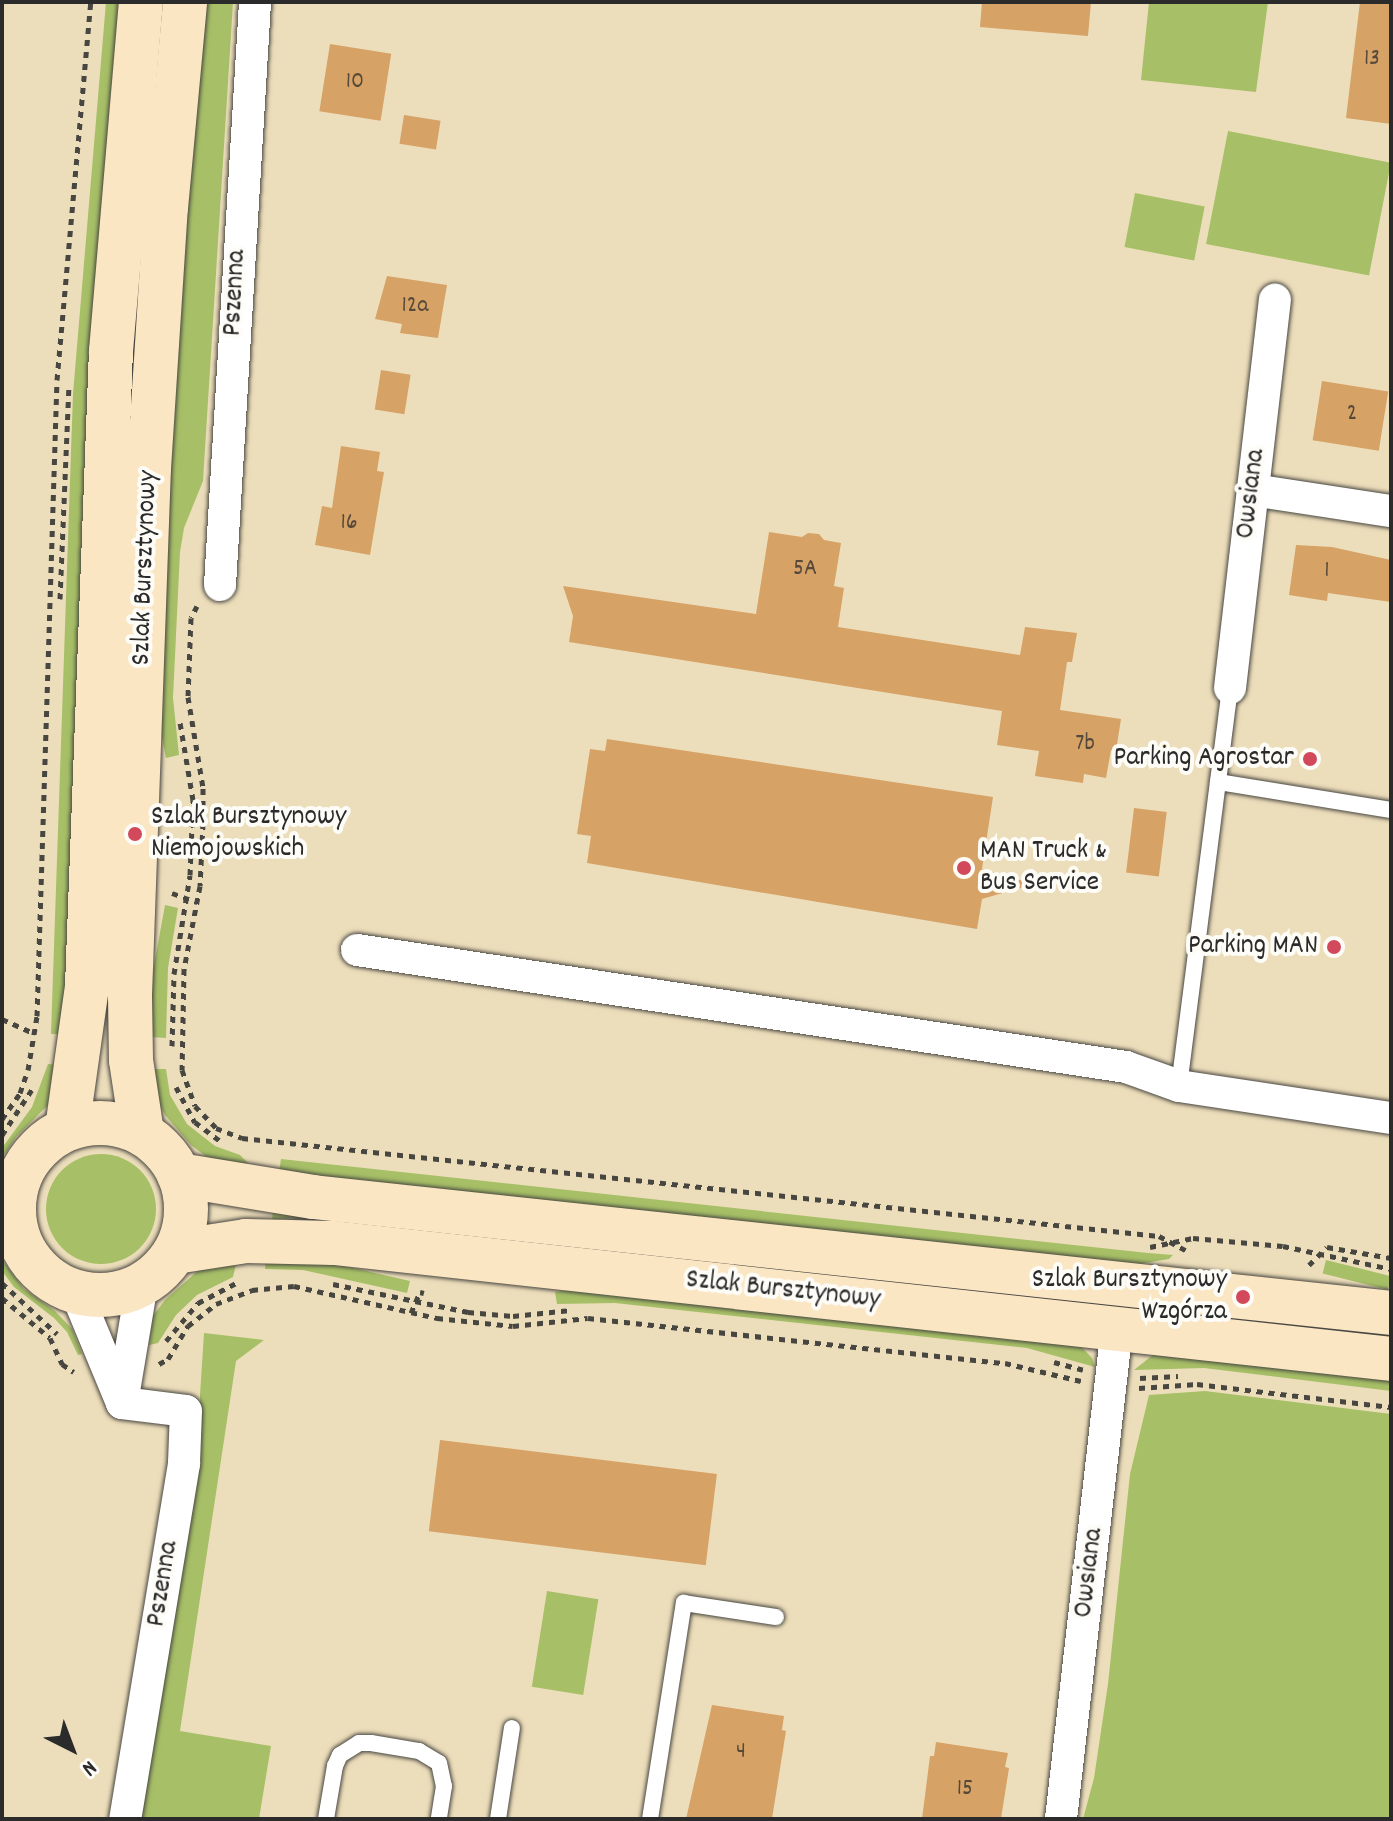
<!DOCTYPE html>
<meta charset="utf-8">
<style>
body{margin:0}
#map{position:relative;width:1393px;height:1821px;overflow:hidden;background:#eddebb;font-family:Dekko,sans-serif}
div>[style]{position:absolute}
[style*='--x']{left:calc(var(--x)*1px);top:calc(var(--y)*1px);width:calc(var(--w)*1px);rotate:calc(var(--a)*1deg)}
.green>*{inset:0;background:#a7c067;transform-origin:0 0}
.round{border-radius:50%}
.building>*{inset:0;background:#d6a266;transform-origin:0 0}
.path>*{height:5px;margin-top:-2.5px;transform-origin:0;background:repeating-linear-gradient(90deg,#484641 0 6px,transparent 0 12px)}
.roads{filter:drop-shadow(0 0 2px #484641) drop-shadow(0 0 2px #484641)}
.lane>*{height:16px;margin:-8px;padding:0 8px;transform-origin:8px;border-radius:8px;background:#fff}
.street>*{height:32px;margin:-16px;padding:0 16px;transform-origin:16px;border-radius:16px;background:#fff}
.secondary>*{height:44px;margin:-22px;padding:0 22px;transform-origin:22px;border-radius:22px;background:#fbe6c4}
.secondary>.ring{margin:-22px;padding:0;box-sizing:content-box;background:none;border:44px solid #fbe6c4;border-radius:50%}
.dots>*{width:22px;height:22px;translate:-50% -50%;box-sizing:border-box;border:4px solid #fdfcf7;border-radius:50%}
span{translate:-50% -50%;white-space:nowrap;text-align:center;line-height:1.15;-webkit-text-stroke:8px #fdfcf7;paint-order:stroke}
.number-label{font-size:24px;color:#56493a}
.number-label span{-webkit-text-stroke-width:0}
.street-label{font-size:28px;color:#2b2b2b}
.poi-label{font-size:28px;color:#2b2b2b}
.right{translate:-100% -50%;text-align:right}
.left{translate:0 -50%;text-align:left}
.frame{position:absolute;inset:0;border:4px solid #2b2b2b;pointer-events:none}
.north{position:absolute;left:32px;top:1709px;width:80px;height:80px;-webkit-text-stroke:6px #fdfcf7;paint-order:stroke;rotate:138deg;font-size:22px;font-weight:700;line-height:32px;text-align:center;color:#2b2b2b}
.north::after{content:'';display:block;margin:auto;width:28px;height:36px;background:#2b2b2b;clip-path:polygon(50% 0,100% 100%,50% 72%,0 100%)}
</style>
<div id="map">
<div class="green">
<div style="clip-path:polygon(106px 2px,122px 2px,64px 1034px,51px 1034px,73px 394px)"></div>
<div style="clip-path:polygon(204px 2px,233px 2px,203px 481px,184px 528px,180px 552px,173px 698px,179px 755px,166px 758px,160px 727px,171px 402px)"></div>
<div style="clip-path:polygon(1149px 2px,1268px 2px,1256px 92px,1141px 80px)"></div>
<div style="left:1228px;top:131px;width:166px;height:115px;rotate:11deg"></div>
<div style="left:1135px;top:193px;width:71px;height:55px;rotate:11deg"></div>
<div style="clip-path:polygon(165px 905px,178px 908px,168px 968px,166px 1038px,150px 1037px,151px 982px)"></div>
<div style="clip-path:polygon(48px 1064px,60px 1065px,48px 1105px,16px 1137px,2px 1158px,2px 1148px,32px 1107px)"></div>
<div style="clip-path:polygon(153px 1069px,166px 1069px,170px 1095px,187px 1124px,215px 1146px,240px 1155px,249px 1164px,212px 1161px,191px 1145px,165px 1115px,158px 1101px)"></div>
<div class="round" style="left:46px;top:1154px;width:110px;height:110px"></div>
<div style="clip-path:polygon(281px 1159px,1148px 1253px,1173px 1255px,1169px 1259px,1139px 1264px,279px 1172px)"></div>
<div style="clip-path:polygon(273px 1210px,1391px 1331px,1391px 1338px,291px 1218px,272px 1220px)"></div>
<div style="clip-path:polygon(266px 1259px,314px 1259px,410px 1281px,407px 1293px,303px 1270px,265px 1269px)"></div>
<div style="clip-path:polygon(2px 1260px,24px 1289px,55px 1311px,72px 1329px,82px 1354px,78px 1355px,67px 1332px,54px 1318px,14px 1287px,2px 1271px)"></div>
<div style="clip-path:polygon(237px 1260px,233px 1277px,197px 1295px,176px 1315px,158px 1343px,149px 1345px,153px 1316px,165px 1300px,201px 1268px)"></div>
<div style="left:1326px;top:1260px;width:67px;height:14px;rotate:14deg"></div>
<div style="clip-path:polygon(580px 1288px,1074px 1339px,1092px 1358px,1095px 1367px,1027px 1348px,615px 1303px,557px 1304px,555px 1292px)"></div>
<div style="clip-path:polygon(204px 1333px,264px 1340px,236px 1361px,180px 1731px,271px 1746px,259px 1819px,141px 1819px,136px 1808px,199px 1410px)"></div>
<div style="clip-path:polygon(1154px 1354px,1391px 1378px,1391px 1391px,1204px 1368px,1134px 1370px)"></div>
<div style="clip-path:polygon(1205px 1391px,1391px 1414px,1391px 1819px,1083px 1819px,1094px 1778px,1108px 1684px,1130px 1474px,1149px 1395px)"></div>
<div style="left:547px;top:1591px;width:52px;height:97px;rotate:9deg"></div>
</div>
<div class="building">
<div style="clip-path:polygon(982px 2px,1091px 2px,1088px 36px,980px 27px)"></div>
<div style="clip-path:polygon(1360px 2px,1391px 2px,1391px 124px,1346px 118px)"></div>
<div style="left:330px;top:44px;width:62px;height:68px;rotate:9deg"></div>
<div style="left:404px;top:115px;width:37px;height:29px;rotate:9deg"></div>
<div style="clip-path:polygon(387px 276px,447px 285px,438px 338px,400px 333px,402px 324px,375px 319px)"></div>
<div style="left:381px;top:370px;width:30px;height:40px;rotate:9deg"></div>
<div style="left:1322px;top:381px;width:67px;height:60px;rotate:9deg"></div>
<div style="clip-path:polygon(341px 446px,380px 452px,377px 471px,384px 472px,370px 555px,315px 545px,322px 506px,332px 508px)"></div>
<div style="clip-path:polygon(769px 532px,802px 537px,808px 533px,819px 534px,824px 540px,841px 543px,834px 586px,844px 588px,838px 627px,1020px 655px,1025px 627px,1077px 633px,1072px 662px,1067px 662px,1060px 710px,1121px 719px,1116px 751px,1111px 750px,1106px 778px,1084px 774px,1083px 783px,1035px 776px,1039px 751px,997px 745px,1002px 711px,569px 642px,573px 616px,563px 586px,756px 614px)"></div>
<div style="clip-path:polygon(1296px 545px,1332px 547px,1391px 560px,1391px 602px,1328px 593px,1327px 601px,1289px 595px)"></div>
<div style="clip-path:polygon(607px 739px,993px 797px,982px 869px,1034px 884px,982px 899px,977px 929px,587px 863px,591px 836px,577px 834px,590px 749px,605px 751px)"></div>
<div style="left:1134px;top:808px;width:33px;height:65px;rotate:7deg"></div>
<div style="left:440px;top:1440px;width:279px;height:92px;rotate:7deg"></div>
<div style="clip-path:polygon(712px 1705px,784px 1716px,782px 1730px,786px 1731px,772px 1819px,686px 1819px)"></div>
<div style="clip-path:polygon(936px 1742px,1008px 1753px,1005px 1767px,1009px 1768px,1001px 1819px,922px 1819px,930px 1756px,934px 1756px)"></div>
</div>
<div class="path">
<div style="--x:60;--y:599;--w:213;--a:-87.6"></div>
<div style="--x:197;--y:606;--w:13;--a:117"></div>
<div style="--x:191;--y:618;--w:79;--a:92.2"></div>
<div style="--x:188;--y:697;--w:92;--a:80.6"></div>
<div style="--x:203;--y:788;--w:35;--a:90"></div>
<div style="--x:203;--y:823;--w:63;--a:92.7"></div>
<div style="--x:200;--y:886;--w:85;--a:100.9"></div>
<div style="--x:184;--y:969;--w:101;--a:91.1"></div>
<div style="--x:182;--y:1070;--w:38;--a:70"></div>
<div style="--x:195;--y:1106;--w:30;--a:46"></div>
<div style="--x:216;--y:1128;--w:28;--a:21"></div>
<div style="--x:242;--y:1138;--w:922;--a:6.1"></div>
<div style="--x:1159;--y:1236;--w:30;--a:28"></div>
<div style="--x:172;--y:893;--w:27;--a:20"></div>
<div style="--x:2;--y:1019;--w:36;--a:24"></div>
<div style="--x:172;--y:1046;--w:72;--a:-88.4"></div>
<div style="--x:174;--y:974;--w:100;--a:-80.8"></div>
<div style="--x:190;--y:875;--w:75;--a:-87.7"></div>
<div style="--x:193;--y:800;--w:79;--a:-99.5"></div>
<div style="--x:176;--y:1087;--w:40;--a:62"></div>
<div style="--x:195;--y:1122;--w:34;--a:37"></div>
<div style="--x:2;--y:1119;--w:32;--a:-55"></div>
<div style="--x:20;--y:1093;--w:24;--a:-71"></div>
<div style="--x:28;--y:1070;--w:55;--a:-80.5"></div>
<div style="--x:37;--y:1016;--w:636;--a:-88.2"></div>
<div style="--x:57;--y:380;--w:380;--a:-84.9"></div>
<div style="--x:2;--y:1135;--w:56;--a:-56.6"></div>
<div style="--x:1150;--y:1247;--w:44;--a:-11.8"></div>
<div style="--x:1193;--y:1238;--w:90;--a:5.1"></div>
<div style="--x:1283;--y:1246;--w:110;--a:12"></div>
<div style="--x:1309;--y:1265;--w:25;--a:-45"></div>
<div style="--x:1327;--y:1247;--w:65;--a:9.8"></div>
<div style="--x:2;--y:1283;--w:75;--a:42.8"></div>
<div style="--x:333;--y:1284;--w:138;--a:11.7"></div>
<div style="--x:468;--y:1312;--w:45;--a:5.1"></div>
<div style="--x:513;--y:1316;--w:58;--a:-5.9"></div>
<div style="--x:2;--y:1298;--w:62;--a:39.8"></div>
<div style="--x:50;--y:1338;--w:29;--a:65"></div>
<div style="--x:62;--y:1364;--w:14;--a:34"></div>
<div style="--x:411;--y:1313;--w:23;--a:-67"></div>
<div style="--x:420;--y:1292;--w:4;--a:14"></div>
<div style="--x:166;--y:1341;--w:50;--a:-49.9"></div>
<div style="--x:198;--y:1303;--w:43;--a:-27.8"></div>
<div style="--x:1054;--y:1362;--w:30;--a:15"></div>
<div style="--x:159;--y:1364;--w:10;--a:-29"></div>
<div style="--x:168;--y:1359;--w:39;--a:-59"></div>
<div style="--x:188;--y:1326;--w:36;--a:-38"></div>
<div style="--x:216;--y:1304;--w:39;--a:-21"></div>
<div style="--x:252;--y:1290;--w:42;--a:-5.4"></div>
<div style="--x:294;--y:1286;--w:147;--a:12.6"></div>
<div style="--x:437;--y:1318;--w:76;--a:6"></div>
<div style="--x:513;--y:1326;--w:75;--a:-6.1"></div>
<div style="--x:588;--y:1318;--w:419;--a:6.2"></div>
<div style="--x:1005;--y:1363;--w:78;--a:13.3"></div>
<div style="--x:1140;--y:1378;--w:38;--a:-3"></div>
<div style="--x:1139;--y:1388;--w:58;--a:-3.9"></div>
<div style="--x:1197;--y:1384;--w:195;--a:6.8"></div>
</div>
<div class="roads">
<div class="lane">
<div style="--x:1218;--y:782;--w:175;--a:9.2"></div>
<div style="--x:1179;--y:1086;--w:401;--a:-82.7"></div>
<div style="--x:326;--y:1819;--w:54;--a:-80.4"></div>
<div style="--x:335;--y:1766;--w:12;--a:-66"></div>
<div style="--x:340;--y:1755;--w:22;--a:-32"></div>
<div style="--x:359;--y:1743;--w:12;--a:0"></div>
<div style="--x:371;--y:1743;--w:49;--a:9.5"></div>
<div style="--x:419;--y:1751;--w:23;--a:31"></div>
<div style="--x:439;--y:1763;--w:24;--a:78"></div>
<div style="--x:444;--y:1786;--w:33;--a:99"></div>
<div style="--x:498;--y:1819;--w:92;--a:-81.3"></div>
<div style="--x:650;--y:1819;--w:219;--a:-81.1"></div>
<div style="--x:684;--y:1603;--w:93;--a:8.7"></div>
</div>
<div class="street">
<div style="--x:1253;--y:490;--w:140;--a:8.7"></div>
<div style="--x:220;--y:585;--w:584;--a:-86.56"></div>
<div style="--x:1230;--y:688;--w:391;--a:-83.4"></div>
<div style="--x:357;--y:950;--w:778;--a:8.65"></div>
<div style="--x:1126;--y:1067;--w:56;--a:19.7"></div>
<div style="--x:1179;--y:1086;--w:214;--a:8.6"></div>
<div style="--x:76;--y:1292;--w:120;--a:67.5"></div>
<div style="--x:122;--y:1403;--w:64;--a:7.1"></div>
<div style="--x:186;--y:1411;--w:53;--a:92.2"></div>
<div style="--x:184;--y:1464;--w:360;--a:99.4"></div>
<div style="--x:122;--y:1403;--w:121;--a:-80.5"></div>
<div style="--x:1061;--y:1819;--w:495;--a:-83.5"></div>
</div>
<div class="secondary">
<div class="ring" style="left:14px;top:1123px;width:128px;height:128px"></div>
<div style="--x:67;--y:1129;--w:144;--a:-82"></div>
<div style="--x:87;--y:986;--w:635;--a:-87.84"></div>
<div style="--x:111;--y:351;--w:350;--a:-85.1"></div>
<div style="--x:142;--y:1133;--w:74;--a:-98.6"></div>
<div style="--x:131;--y:1060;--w:65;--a:-90.9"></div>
<div style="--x:130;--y:995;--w:527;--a:-87.94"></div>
<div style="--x:149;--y:468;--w:261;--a:-86.3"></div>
<div style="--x:166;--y:208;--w:207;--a:-84.7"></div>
<div style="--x:179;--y:1175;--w:136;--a:9.3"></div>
<div style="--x:313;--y:1197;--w:1084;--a:6.14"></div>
<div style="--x:175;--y:1252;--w:72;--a:-8.8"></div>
<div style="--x:246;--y:1241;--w:88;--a:1.3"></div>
<div style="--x:334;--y:1243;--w:1063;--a:6.26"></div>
</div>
</div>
<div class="dots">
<div style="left:1310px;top:759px;background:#d1495b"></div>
<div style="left:135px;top:834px;background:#d1495b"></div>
<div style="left:964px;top:868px;background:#d1495b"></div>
<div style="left:1334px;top:947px;background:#d1495b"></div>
<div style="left:1243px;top:1297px;background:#d1495b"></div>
</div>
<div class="number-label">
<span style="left:1372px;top:60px">13</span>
<span style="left:355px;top:83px">10</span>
<span style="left:415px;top:307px">12a</span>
<span style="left:1352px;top:415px">2</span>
<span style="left:349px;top:524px">16</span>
<span style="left:805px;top:570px">5A</span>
<span style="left:1327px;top:572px">1</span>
<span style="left:1085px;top:745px">7b</span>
<span style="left:741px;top:1753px">4</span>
<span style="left:965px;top:1790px">15</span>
</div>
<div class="street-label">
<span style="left:236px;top:293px;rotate:-87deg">Pszenna</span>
<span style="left:1252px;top:494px;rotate:-83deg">Owsiana</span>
<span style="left:146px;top:568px;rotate:-88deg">Szlak Bursztynowy</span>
<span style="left:783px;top:1291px;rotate:6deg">Szlak Bursztynowy</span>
<span style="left:1090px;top:1573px;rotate:-83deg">Owsiana</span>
<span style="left:164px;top:1584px;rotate:-81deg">Pszenna</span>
</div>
<div class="poi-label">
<span class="right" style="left:1294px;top:759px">Parking Agrostar</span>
<span class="left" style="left:151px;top:834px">Szlak Bursztynowy<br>Niemojowskich</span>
<span class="left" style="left:980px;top:868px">MAN Truck &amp;<br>Bus Service</span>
<span class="right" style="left:1318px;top:947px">Parking MAN</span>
<span class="right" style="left:1227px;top:1297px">Szlak Bursztynowy<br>Wzgórza</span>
</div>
<div class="frame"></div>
<div class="north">N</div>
</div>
